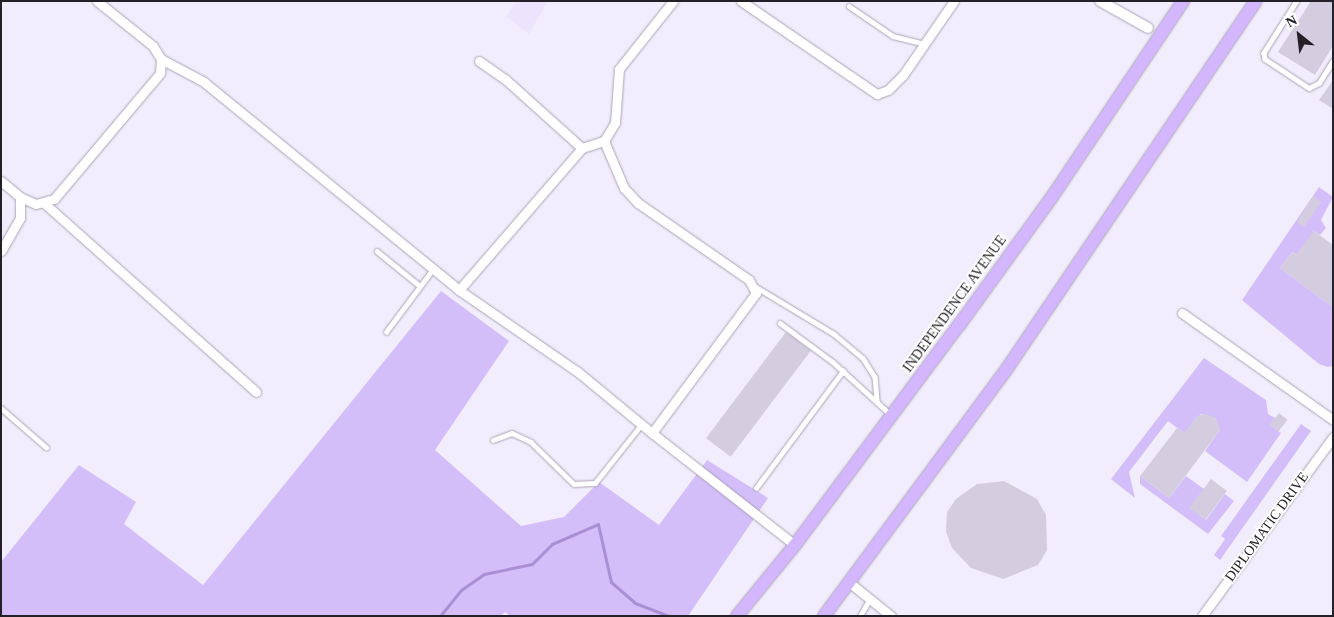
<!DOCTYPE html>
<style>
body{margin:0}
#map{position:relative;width:1334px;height:617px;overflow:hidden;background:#f2edfc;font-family:Georgia,serif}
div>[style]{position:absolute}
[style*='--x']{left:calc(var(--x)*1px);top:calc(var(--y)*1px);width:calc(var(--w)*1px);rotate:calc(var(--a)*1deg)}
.built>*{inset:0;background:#ece4fd}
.green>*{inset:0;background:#d4befa}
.stream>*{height:3px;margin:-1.5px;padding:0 1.5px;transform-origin:1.5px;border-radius:1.5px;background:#aa8fd5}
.building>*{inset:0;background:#d3cddf;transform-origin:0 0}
.roads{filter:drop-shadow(0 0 1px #aaa4b6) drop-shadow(0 0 1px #aaa4b6)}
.service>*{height:4.5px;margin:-2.25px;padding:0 2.25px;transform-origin:2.25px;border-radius:2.25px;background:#fff}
.minor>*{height:9px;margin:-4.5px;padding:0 4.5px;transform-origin:4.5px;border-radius:4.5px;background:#fff}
.tertiary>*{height:10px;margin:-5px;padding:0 5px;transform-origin:5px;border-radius:5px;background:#fff}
.primary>*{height:12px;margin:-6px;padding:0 6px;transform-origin:6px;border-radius:6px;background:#d4b6ff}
span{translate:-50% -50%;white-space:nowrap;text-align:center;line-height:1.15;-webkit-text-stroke:4px #fff;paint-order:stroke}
.street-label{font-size:14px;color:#232127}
.frame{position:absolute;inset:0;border:2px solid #232127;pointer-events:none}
.north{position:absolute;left:1274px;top:10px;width:50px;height:50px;-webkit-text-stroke:4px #fff;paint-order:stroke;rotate:331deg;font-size:14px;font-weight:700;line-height:20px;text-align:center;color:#232127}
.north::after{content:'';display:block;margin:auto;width:18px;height:22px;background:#232127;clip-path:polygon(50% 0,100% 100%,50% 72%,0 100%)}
</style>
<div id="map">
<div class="built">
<div style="clip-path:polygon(517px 1px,548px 1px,529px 34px,506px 16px)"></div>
</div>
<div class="green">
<div style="clip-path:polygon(1319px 187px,1333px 197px,1321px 220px,1326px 228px,1320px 235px,1314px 231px,1301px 258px,1292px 252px,1280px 268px,1333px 307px,1333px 366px,1328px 367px,1319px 364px,1242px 300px)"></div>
<div style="clip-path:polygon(441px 291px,509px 341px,435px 450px,521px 526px,564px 517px,599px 482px,659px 525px,707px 460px,768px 498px,688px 616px,510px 616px,505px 612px,501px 616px,1px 616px,1px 562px,79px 465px,136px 502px,124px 524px,203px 585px)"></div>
<div style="clip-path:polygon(1204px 358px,1266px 400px,1268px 414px,1275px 418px,1270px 425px,1281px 433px,1247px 482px,1205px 451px,1220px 430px,1215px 418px,1201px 414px,1184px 433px,1168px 421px,1129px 472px,1135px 498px,1111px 479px)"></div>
<div style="clip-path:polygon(1301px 424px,1311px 431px,1220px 560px,1214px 555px,1225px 539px,1221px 536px)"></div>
<div style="clip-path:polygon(1140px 476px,1169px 498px,1186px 476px,1204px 489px,1190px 508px,1206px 520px,1225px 494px,1234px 501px,1208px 534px,1140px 484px)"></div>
</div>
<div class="stream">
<div style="--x:236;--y:616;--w:47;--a:0"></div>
<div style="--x:440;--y:616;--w:33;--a:-51"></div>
<div style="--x:461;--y:590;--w:28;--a:-35"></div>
<div style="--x:484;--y:574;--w:49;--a:-11.8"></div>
<div style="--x:532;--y:564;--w:28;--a:-45"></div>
<div style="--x:552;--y:544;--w:50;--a:-23.5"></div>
<div style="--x:598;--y:524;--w:59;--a:77.4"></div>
<div style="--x:611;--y:582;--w:32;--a:41"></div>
<div style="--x:635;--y:603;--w:36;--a:21"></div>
</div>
<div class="building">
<div style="clip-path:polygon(1311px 1px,1333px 1px,1333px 46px,1315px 75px,1278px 52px)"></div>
<div style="clip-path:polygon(1333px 80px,1333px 109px,1319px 100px)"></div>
<div style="clip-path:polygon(1313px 196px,1321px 202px,1304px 227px,1297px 222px)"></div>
<div style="clip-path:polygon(1314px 231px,1333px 245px,1333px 307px,1280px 268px,1292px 252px,1296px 255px)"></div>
<div style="left:786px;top:332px;width:31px;height:133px;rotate:37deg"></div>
<div style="left:1279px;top:413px;width:11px;height:15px;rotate:38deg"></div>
<div style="clip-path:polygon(1205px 414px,1215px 418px,1220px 430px,1169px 498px,1140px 476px,1177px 428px,1184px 433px,1197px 416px)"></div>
<div style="left:1211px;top:479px;width:20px;height:36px;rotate:37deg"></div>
<div style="clip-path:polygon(1004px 481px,1037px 499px,1046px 515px,1047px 550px,1038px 565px,1003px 579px,971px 568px,952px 548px,946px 531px,947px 512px,956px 499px,977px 484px)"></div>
</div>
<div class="roads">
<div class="service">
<div style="--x:1297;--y:1;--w:62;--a:122.4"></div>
<div style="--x:1264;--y:53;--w:6;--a:81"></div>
<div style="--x:1265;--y:59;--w:53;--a:33.4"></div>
<div style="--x:1309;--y:88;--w:11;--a:-27"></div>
<div style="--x:1319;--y:83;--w:26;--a:-58"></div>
<div style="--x:849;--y:6;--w:53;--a:34.3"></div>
<div style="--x:893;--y:36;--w:32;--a:14"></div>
<div style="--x:377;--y:251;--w:55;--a:39.1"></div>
<div style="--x:756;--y:287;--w:91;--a:31.1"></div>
<div style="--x:834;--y:334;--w:38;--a:40"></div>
<div style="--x:863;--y:358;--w:22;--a:58"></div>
<div style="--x:875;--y:377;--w:25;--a:85"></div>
<div style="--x:780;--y:323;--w:67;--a:36.5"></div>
<div style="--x:834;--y:363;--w:76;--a:42.3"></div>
<div style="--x:386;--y:332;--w:79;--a:-53.3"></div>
<div style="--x:1;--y:408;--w:60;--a:40.9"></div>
<div style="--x:493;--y:440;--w:20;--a:-20"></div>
<div style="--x:512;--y:433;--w:21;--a:25"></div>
<div style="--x:531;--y:442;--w:60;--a:44.3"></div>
<div style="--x:574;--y:484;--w:21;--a:-3"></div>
<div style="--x:595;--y:483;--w:74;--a:-51.6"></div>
<div style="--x:756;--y:488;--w:146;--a:-53.4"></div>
<div style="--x:860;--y:616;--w:20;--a:-60"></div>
</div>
<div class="minor">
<div style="--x:741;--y:1;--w:165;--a:34.4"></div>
<div style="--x:877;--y:94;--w:12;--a:-20"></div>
<div style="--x:888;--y:90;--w:21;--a:-45"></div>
<div style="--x:903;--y:75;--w:90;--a:-55.4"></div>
<div style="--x:161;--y:59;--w:49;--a:28.1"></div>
<div style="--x:204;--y:82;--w:329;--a:39.2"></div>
<div style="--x:459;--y:290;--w:145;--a:34.6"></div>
<div style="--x:578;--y:372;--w:96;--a:39.5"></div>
<div style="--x:479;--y:61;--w:32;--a:35"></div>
<div style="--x:505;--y:79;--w:103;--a:41.9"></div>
<div style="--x:604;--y:141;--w:51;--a:66.9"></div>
<div style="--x:624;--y:188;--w:21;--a:47"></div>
<div style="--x:638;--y:203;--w:135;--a:34.7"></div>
<div style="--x:749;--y:280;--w:15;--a:62"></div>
<div style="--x:756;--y:293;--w:174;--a:126.6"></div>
<div style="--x:652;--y:433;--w:182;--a:38.1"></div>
<div style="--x:1;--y:181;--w:25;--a:40"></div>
<div style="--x:20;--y:197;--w:17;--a:24"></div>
<div style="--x:36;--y:204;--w:19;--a:-16"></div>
<div style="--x:54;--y:199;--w:165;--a:-49.9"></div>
<div style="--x:160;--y:73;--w:14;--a:-86"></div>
<div style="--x:161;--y:59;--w:15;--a:-122"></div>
<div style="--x:153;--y:46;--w:72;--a:-141.2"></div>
<div style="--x:44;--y:203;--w:284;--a:41.7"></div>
<div style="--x:1;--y:251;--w:38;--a:-60"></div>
<div style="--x:20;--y:218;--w:21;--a:-90"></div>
<div style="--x:459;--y:290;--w:188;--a:-49.1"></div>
<div style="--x:582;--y:148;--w:23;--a:-18"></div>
<div style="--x:604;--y:141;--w:21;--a:-59"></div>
<div style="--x:615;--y:123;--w:54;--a:-85.8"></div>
<div style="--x:619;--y:69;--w:87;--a:-51.5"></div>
<div style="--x:1182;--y:313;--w:185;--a:35.3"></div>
<div style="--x:850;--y:583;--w:53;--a:38.8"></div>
<div style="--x:1202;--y:616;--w:222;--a:-53.8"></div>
</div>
<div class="tertiary">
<div style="--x:1100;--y:1;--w:55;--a:29.4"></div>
</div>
<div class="primary">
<div style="--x:737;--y:616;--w:92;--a:-50.8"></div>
<div style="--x:795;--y:545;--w:276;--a:-53.3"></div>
<div style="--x:960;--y:324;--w:157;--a:-54.1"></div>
<div style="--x:1052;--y:197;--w:236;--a:-56.2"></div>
<div style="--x:824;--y:616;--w:302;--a:-53.5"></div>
<div style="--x:1004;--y:373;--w:449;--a:-55.9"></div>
</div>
</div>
<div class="street-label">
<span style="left:955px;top:304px;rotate:-54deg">INDEPENDENCE AVENUE</span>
<span style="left:1267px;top:527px;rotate:-54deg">DIPLOMATIC DRIVE</span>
</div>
<div class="frame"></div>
<div class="north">N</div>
</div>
